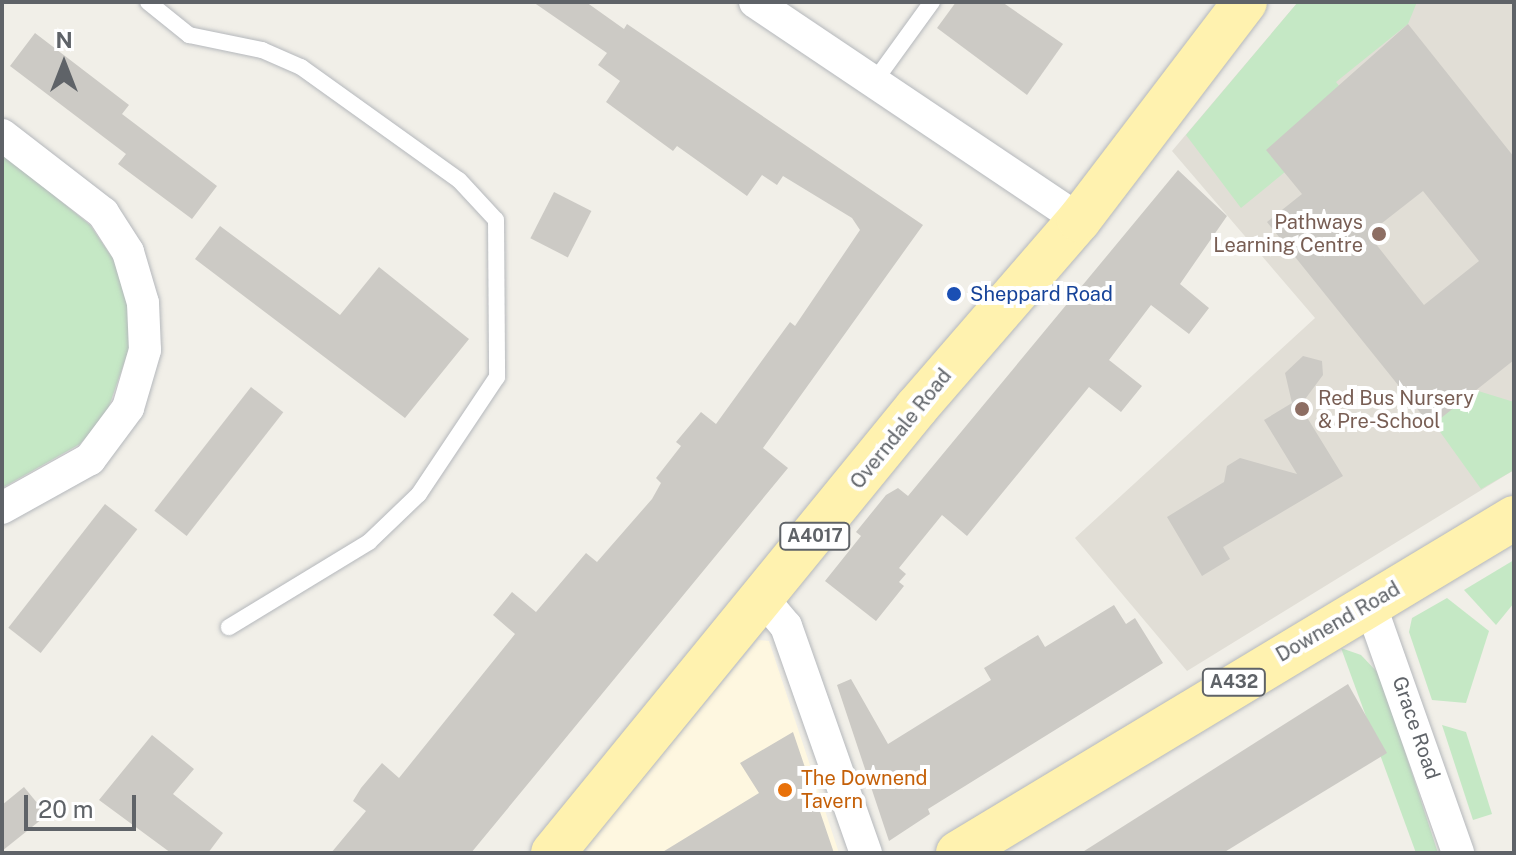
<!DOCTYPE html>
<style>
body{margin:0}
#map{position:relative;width:1516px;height:855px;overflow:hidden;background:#f1efe8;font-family:"Public Sans",sans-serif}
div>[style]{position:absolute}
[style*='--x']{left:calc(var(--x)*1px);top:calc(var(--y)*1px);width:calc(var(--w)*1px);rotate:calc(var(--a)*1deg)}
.commercial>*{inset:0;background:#fef7e0}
.education>*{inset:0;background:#e1ded6}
.green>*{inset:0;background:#c5e8c5}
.building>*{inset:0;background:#cccac5;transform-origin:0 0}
.roads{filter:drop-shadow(0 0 2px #b5b8bc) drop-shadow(0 0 2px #b5b8bc)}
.service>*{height:16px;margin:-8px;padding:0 8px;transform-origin:8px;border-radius:8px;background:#fff}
.minor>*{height:32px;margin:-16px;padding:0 16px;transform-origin:16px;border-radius:16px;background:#fff}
.primary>*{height:44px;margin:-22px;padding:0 22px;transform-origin:22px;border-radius:22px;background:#fff2af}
.dots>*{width:22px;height:22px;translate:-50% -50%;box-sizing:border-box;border:4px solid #fff;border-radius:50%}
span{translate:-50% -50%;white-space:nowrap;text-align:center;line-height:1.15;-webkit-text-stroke:8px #fff;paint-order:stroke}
.shield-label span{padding:2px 6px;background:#fff;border:2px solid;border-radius:6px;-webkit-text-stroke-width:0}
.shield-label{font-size:18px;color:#5f6368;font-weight:700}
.education-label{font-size:20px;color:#785e54}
.right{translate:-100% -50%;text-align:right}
.left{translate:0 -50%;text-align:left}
.transit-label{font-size:20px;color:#164399}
.street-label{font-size:20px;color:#5f6368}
.food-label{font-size:20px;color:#c56008}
.frame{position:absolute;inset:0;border:4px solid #5f6368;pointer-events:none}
.north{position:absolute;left:24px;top:24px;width:80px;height:80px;-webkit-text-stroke:6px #fff;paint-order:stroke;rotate:0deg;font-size:22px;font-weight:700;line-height:32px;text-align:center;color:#5f6368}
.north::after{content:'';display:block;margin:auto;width:28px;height:36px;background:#5f6368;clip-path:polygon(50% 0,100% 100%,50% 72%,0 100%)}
.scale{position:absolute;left:24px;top:795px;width:112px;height:36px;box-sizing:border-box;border:4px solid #5f6368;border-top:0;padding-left:10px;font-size:24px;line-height:28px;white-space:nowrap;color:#5f6368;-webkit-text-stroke:6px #fff;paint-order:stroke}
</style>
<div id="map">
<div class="commercial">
<div style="clip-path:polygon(758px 640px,769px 641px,839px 853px,588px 853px,585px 848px)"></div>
</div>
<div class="education">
<div style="clip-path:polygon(1298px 2px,1514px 2px,1514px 470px,1187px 671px,1075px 538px,1315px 318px,1172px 151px)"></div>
</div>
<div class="green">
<div style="clip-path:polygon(1298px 2px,1417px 2px,1408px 24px,1336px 82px,1372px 128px,1285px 172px,1241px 208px,1186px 135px)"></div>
<div style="clip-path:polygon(2px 153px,90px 225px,118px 266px,133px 311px,130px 346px,106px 415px,80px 444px,2px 488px)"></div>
<div style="clip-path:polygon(1475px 390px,1514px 402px,1514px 470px,1481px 489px,1433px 422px)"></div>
<div style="clip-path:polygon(1514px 560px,1514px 603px,1496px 625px,1464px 590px)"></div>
<div style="clip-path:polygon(1447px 598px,1489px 631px,1466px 703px,1432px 700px,1409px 632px,1412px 618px)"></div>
<div style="clip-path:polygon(1341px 648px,1361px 655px,1380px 675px,1438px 853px,1416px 853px)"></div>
<div style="clip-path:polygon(1442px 725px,1466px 732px,1492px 814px,1473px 820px)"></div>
</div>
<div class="building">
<div style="clip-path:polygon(533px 2px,586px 2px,624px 29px,627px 24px,923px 225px,763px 448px,788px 468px,471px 853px,331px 853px,366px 811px,353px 801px,361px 788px,382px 763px,399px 778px,515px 634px,493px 615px,512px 592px,536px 612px,586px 553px,597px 562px,652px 499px,661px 483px,656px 478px,681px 446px,676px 442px,701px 412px,716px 424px,790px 322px,795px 326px,860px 230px,852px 218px,783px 176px,777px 185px,762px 175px,747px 196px,677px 146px,673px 151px,606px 102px,620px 81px,598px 65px,607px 53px)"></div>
<div style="clip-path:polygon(956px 2px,1002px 2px,1063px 44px,1027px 95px,937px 28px)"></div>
<div style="clip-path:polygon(evenodd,1408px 24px,1514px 157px,1514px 360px,1431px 426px,1267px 222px,1302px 194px,1266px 150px,1408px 24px,1423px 191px,1479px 261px,1424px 305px,1368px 234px,1423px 191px)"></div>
<div style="clip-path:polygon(35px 33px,129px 105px,122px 114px,217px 186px,192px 219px,118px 164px,126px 154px,10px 66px)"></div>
<div style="clip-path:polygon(1178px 170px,1227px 216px,1180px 284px,1209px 308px,1189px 334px,1151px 305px,1109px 360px,1142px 386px,1121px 412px,1089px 387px,967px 536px,942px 515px,899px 568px,906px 574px,899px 582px,904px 586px,876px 621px,825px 581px,861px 536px,856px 532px,886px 495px,898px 488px,908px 496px)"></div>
<div style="left:554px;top:192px;width:42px;height:52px;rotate:27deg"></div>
<div style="clip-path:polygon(220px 226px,340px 315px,379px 267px,469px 339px,405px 418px,195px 259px)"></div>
<div style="clip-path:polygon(1303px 356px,1322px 361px,1323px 375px,1300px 406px,1343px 476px,1223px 547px,1230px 559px,1202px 576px,1167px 517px,1224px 482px,1227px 466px,1240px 458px,1297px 474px,1264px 420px,1292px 403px,1285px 373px)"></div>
<div style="left:251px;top:387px;width:41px;height:157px;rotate:38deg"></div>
<div style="left:105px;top:504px;width:41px;height:157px;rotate:38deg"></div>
<div style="clip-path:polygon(1114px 605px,1126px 624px,1135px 618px,1163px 663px,928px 809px,930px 814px,889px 841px,837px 685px,851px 679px,888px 744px,991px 680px,984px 668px,1010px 652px,1038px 635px,1045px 647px)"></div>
<div style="clip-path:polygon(1348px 684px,1387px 753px,1223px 853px,1081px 853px)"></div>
<div style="clip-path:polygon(793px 732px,834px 853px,661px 853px,759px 793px,740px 763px)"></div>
<div style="clip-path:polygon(152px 735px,194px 769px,173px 794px,223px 833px,208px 853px,171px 853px,99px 800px)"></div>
<div style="clip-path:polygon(24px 787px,47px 815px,2px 851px,2px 805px)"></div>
</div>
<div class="roads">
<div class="service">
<div style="--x:148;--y:2;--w:53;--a:38.8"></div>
<div style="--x:189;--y:35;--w:75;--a:11.6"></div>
<div style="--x:262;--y:50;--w:43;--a:23.6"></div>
<div style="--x:301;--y:67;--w:194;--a:35.6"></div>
<div style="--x:459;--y:180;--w:54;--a:47.2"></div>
<div style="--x:496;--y:220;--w:157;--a:89.6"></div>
<div style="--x:497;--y:377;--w:141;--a:123.7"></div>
<div style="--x:419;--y:494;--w:69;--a:136.2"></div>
<div style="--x:369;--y:542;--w:164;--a:148.7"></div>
<div style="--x:874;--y:82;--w:99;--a:-54.1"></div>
</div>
<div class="minor">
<div style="--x:755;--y:2;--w:391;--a:33.9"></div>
<div style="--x:2;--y:135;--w:128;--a:37.7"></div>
<div style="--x:103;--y:213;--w:46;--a:57.3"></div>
<div style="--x:128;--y:252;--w:53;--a:73.6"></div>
<div style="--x:143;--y:303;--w:47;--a:87.6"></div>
<div style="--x:145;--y:350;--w:60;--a:106.3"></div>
<div style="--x:128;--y:408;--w:64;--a:126.7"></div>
<div style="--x:90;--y:459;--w:101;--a:150.9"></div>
<div style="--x:764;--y:600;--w:34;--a:50"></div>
<div style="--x:786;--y:626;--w:241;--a:70.6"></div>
<div style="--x:1370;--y:604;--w:264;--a:70.5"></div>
</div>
<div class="primary">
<div style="--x:553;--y:853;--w:576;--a:-50.78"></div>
<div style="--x:917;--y:407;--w:247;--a:-49.1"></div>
<div style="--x:1079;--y:220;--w:274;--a:-52.7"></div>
<div style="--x:958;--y:853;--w:649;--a:-31.07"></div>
</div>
</div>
<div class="dots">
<div style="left:1379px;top:234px;background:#8d6e63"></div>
<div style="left:954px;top:294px;background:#1a4fb4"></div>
<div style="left:1302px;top:409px;background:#8d6e63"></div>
<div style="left:785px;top:790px;background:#e8710a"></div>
</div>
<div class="shield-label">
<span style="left:815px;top:536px">A4017</span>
<span style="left:1234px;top:682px">A432</span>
</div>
<div class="education-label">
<span class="right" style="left:1363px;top:234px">Pathways<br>Learning Centre</span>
<span class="left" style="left:1318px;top:410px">Red Bus Nursery<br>&amp; Pre-School</span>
</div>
<div class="transit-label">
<span class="left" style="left:970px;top:294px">Sheppard Road</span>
</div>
<div class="street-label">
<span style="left:901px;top:429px;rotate:-51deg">Overndale Road</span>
<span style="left:1338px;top:622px;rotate:-30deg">Downend Road</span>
<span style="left:1416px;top:728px;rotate:71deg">Grace Road</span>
</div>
<div class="food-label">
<span class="left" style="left:801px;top:790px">The Downend<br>Tavern</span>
</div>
<div class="frame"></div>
<div class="north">N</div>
<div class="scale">20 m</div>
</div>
